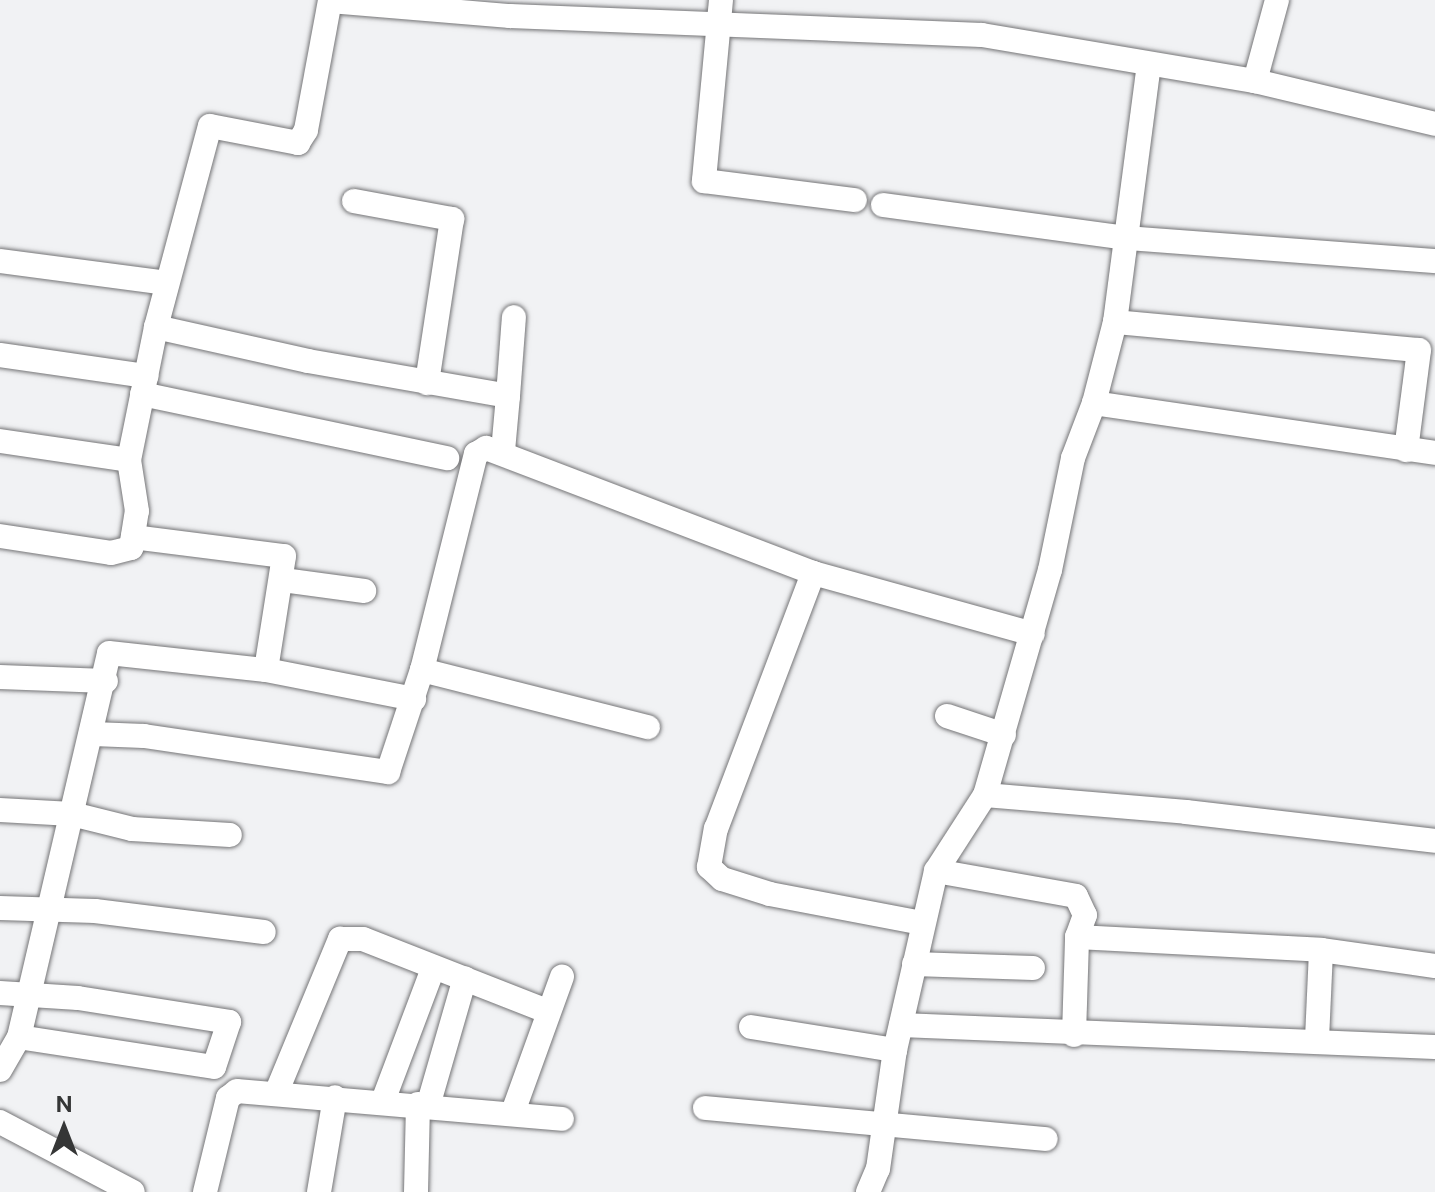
<!DOCTYPE html>
<style>
body{margin:0}
#map{position:relative;width:1435px;height:1192px;overflow:hidden;background:#f1f2f4;font-family:"Public Sans",sans-serif}
div>[style]{position:absolute}
[style*='--x']{left:calc(var(--x)*1px);top:calc(var(--y)*1px);width:calc(var(--w)*1px);rotate:calc(var(--a)*1deg)}
.roads{filter:drop-shadow(0 0 2px #757577) drop-shadow(0 0 2px #757577)}
.street>*{height:24px;margin:-12px;padding:0 12px;transform-origin:12px;border-radius:12px;background:#fff}
span{translate:-50% -50%;white-space:nowrap;text-align:center;line-height:1.15;-webkit-text-stroke:6px #f1f2f4;paint-order:stroke}
.north{position:absolute;left:24px;top:1088px;width:80px;height:80px;-webkit-text-stroke:6px #f1f2f4;paint-order:stroke;rotate:0deg;font-size:22px;font-weight:700;line-height:32px;text-align:center;color:#353636}
.north::after{content:'';display:block;margin:auto;width:28px;height:36px;background:#353636;clip-path:polygon(50% 0,100% 100%,50% 72%,0 100%)}
</style>
<div id="map">
<div class="roads">
<div class="street">
<div style="--x:721;--y:0;--w:182;--a:95.4"></div>
<div style="--x:704;--y:181;--w:152;--a:7.2"></div>
<div style="--x:330;--y:1;--w:181;--a:4.8"></div>
<div style="--x:510;--y:16;--w:472;--a:2.3"></div>
<div style="--x:982;--y:35;--w:277;--a:9.6"></div>
<div style="--x:1255;--y:81;--w:185;--a:13.4"></div>
<div style="--x:1255;--y:81;--w:84;--a:-74.8"></div>
<div style="--x:354;--y:201;--w:100;--a:10.4"></div>
<div style="--x:452;--y:219;--w:166;--a:98.7"></div>
<div style="--x:883;--y:205;--w:246;--a:7.7"></div>
<div style="--x:1127;--y:238;--w:309;--a:4.3"></div>
<div style="--x:0;--y:261;--w:168;--a:7.5"></div>
<div style="--x:1115;--y:322;--w:305;--a:5.3"></div>
<div style="--x:1419;--y:350;--w:101;--a:97.4"></div>
<div style="--x:156;--y:327;--w:156;--a:12.6"></div>
<div style="--x:308;--y:361;--w:203;--a:9.9"></div>
<div style="--x:508;--y:396;--w:55;--a:95.2"></div>
<div style="--x:0;--y:355;--w:148;--a:8.2"></div>
<div style="--x:142;--y:394;--w:312;--a:11.9"></div>
<div style="--x:508;--y:396;--w:79;--a:-85.7"></div>
<div style="--x:1094;--y:403;--w:345;--a:8.3"></div>
<div style="--x:0;--y:441;--w:130;--a:8.4"></div>
<div style="--x:0;--y:536;--w:112;--a:8.7"></div>
<div style="--x:111;--y:553;--w:21;--a:-14"></div>
<div style="--x:131;--y:548;--w:37;--a:-81"></div>
<div style="--x:137;--y:511;--w:52;--a:-98.9"></div>
<div style="--x:129;--y:460;--w:136;--a:-78.5"></div>
<div style="--x:156;--y:327;--w:208;--a:-75"></div>
<div style="--x:210;--y:126;--w:90;--a:10.9"></div>
<div style="--x:298;--y:143;--w:15;--a:-58"></div>
<div style="--x:306;--y:130;--w:132;--a:-79.5"></div>
<div style="--x:133;--y:537;--w:152;--a:7.2"></div>
<div style="--x:284;--y:556;--w:115;--a:99"></div>
<div style="--x:283;--y:580;--w:82;--a:7.7"></div>
<div style="--x:422;--y:670;--w:233;--a:14.2"></div>
<div style="--x:0;--y:677;--w:106;--a:2.2"></div>
<div style="--x:947;--y:716;--w:60;--a:18.4"></div>
<div style="--x:93;--y:734;--w:51;--a:2.2"></div>
<div style="--x:144;--y:736;--w:247;--a:8.4"></div>
<div style="--x:388;--y:772;--w:108;--a:-71.6"></div>
<div style="--x:422;--y:670;--w:223;--a:-76"></div>
<div style="--x:476;--y:454;--w:12;--a:-31"></div>
<div style="--x:486;--y:448;--w:350;--a:20.9"></div>
<div style="--x:985;--y:795;--w:234;--a:-73.9"></div>
<div style="--x:1050;--y:570;--w:114;--a:-78.4"></div>
<div style="--x:1073;--y:458;--w:59;--a:-69.1"></div>
<div style="--x:1094;--y:403;--w:84;--a:-75.5"></div>
<div style="--x:1115;--y:322;--w:259;--a:-82.5"></div>
<div style="--x:0;--y:810;--w:72;--a:3.2"></div>
<div style="--x:72;--y:814;--w:62;--a:14"></div>
<div style="--x:132;--y:829;--w:98;--a:3.5"></div>
<div style="--x:936;--y:871;--w:142;--a:10.1"></div>
<div style="--x:1076;--y:896;--w:21;--a:65"></div>
<div style="--x:1085;--y:915;--w:23;--a:110"></div>
<div style="--x:1077;--y:937;--w:244;--a:3"></div>
<div style="--x:1321;--y:950;--w:115;--a:8"></div>
<div style="--x:0;--y:908;--w:95;--a:1.8"></div>
<div style="--x:95;--y:911;--w:170;--a:7.1"></div>
<div style="--x:922;--y:923;--w:155;--a:-169.2"></div>
<div style="--x:770;--y:894;--w:50;--a:-162.6"></div>
<div style="--x:722;--y:879;--w:18;--a:-137"></div>
<div style="--x:709;--y:867;--w:39;--a:-80"></div>
<div style="--x:716;--y:829;--w:274;--a:-69.2"></div>
<div style="--x:813;--y:573;--w:228;--a:15.5"></div>
<div style="--x:914;--y:964;--w:119;--a:1.9"></div>
<div style="--x:0;--y:993;--w:78;--a:3.7"></div>
<div style="--x:78;--y:998;--w:153;--a:9"></div>
<div style="--x:229;--y:1022;--w:47;--a:108.4"></div>
<div style="--x:214;--y:1067;--w:197;--a:-171.3"></div>
<div style="--x:901;--y:1025;--w:534;--a:2.36"></div>
<div style="--x:751;--y:1027;--w:146;--a:9.1"></div>
<div style="--x:1074;--y:1035;--w:98;--a:-88.2"></div>
<div style="--x:1317;--y:1039;--w:89;--a:-87.4"></div>
<div style="--x:0;--y:1070;--w:38;--a:-60"></div>
<div style="--x:19;--y:1037;--w:394;--a:-76.8"></div>
<div style="--x:109;--y:653;--w:158;--a:6.2"></div>
<div style="--x:266;--y:670;--w:151;--a:11.1"></div>
<div style="--x:277;--y:1091;--w:165;--a:-67.5"></div>
<div style="--x:340;--y:939;--w:23;--a:0"></div>
<div style="--x:363;--y:939;--w:198;--a:21.4"></div>
<div style="--x:383;--y:1101;--w:141;--a:-69.3"></div>
<div style="--x:428;--y:1106;--w:133;--a:-73.9"></div>
<div style="--x:705;--y:1108;--w:342;--a:5.2"></div>
<div style="--x:513;--y:1112;--w:144;--a:-70.1"></div>
<div style="--x:0;--y:1122;--w:150;--a:27.8"></div>
<div style="--x:205;--y:1192;--w:97;--a:-76.3"></div>
<div style="--x:228;--y:1098;--w:11;--a:-38"></div>
<div style="--x:237;--y:1091;--w:326;--a:4.9"></div>
<div style="--x:319;--y:1192;--w:96;--a:-80.4"></div>
<div style="--x:416;--y:1192;--w:88;--a:-88.7"></div>
<div style="--x:868;--y:1192;--w:25;--a:-67"></div>
<div style="--x:878;--y:1169;--w:120;--a:-81.9"></div>
<div style="--x:895;--y:1050;--w:184;--a:-77.1"></div>
<div style="--x:936;--y:871;--w:90;--a:-57.2"></div>
<div style="--x:985;--y:795;--w:202;--a:4.8"></div>
<div style="--x:1186;--y:812;--w:251;--a:6.6"></div>
</div>
</div>
<div class="north">N</div>
</div>
